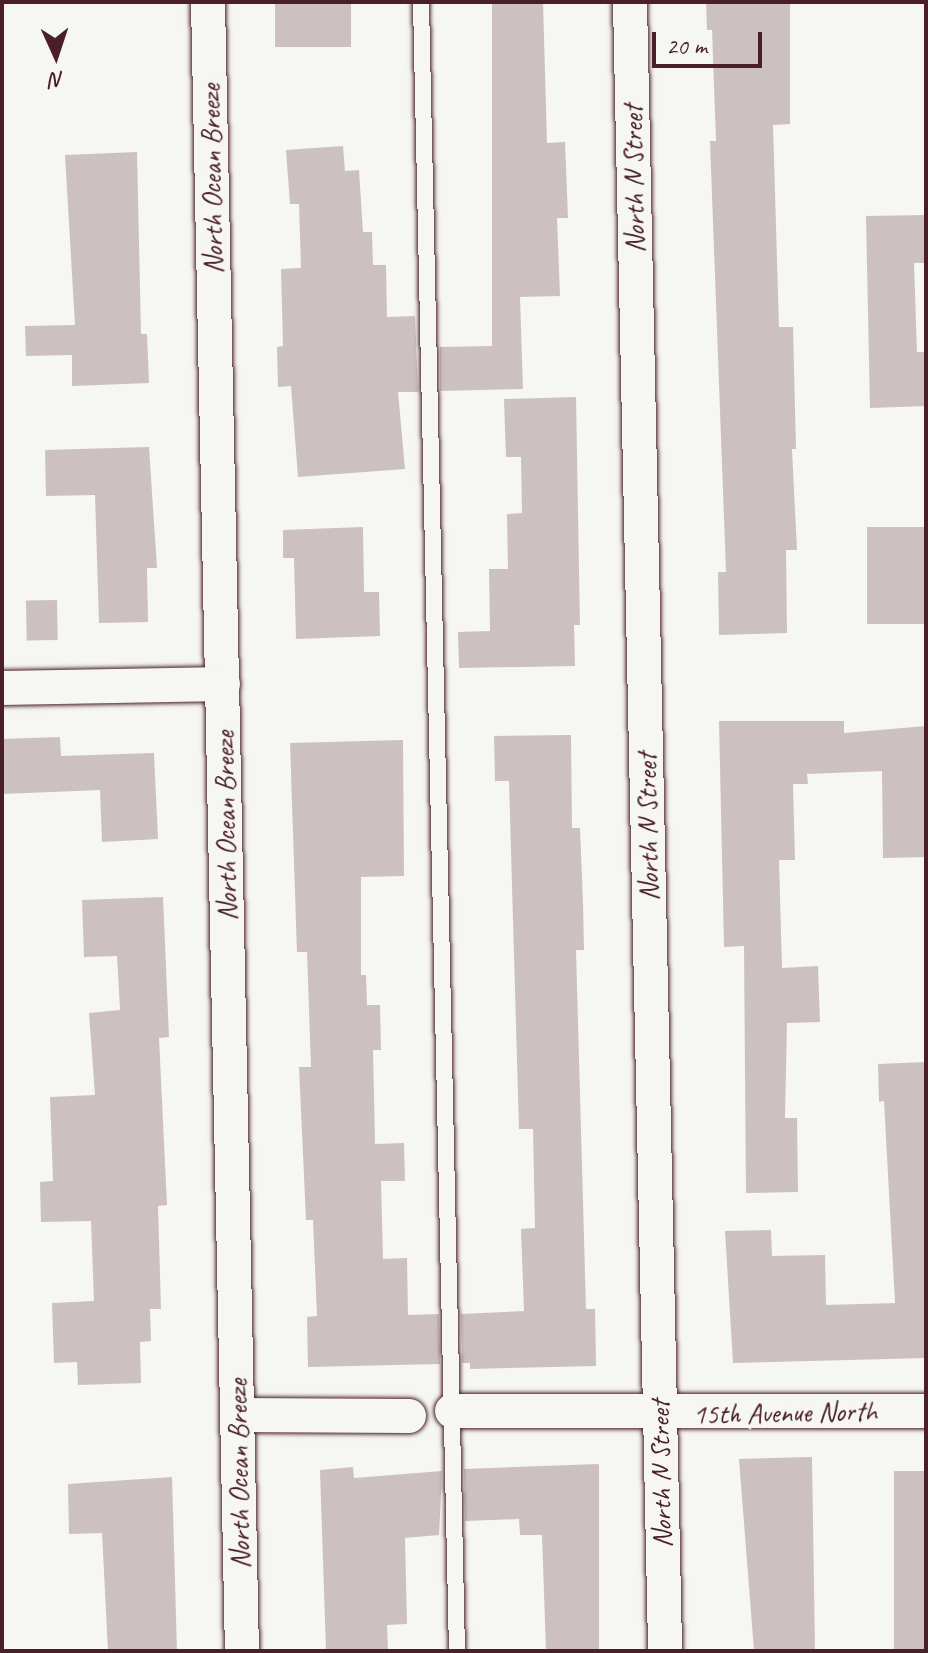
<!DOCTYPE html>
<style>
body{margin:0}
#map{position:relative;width:928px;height:1653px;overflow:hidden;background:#f6f6f2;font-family:Caveat,sans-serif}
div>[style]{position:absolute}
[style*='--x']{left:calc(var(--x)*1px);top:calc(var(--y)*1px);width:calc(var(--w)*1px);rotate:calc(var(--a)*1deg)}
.building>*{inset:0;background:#ccc1c0;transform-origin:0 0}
.roads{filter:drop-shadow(0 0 2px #4a1f2b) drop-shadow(0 0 2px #4a1f2b)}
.lane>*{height:16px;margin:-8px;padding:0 8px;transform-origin:8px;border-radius:8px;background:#f6f6f2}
.street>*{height:34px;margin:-17px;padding:0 17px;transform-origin:17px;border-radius:17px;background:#f6f6f2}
span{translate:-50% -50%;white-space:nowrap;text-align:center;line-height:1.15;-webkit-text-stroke:7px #f6f6f2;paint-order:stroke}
.street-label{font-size:28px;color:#4a1f2b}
.frame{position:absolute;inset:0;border:4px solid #4a1f2b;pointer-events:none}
.north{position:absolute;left:16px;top:16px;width:80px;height:80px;-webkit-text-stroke:6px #f6f6f2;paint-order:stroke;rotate:177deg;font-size:22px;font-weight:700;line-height:32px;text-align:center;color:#4a1f2b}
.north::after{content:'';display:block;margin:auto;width:28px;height:36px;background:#4a1f2b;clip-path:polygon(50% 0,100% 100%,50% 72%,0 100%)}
.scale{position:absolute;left:652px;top:32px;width:110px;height:36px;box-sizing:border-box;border:4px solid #4a1f2b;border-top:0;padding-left:10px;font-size:24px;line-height:28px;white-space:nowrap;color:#4a1f2b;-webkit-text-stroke:6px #f6f6f2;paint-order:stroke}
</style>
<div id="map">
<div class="building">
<div style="left:275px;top:2px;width:76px;height:45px"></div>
<div style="clip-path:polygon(492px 2px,543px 2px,547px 143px,565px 142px,568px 218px,557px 218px,560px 296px,520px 297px,523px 389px,440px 391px,440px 347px,492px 346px)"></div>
<div style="clip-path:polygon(706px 2px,790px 2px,790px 124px,773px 125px,779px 327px,793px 327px,796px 449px,792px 449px,797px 550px,786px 550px,787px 633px,719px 635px,718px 572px,726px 572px,710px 141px,716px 141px,712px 30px,707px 30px)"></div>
<div style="clip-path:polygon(343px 146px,345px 171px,359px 170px,363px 232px,372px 232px,373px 265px,386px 265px,387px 317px,415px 316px,418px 392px,398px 392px,405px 469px,298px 477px,291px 386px,278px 387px,277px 347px,283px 346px,281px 269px,301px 268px,299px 204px,290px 204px,286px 150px)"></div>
<div style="clip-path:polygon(137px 152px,141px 334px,147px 334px,149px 383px,72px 386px,72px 355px,26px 356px,25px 326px,75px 325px,65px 155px)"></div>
<div style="clip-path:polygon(926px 215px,926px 263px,914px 263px,917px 352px,926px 352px,926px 406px,870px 408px,866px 216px)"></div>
<div style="clip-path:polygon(576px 397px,580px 625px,574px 625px,575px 666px,459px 668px,458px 632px,490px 631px,489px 569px,508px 569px,507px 514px,522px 513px,521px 457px,506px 457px,504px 399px)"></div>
<div style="clip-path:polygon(149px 447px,157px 568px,147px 568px,148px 622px,99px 623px,95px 495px,46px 496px,45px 450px)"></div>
<div style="clip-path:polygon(363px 527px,364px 592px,379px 592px,380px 636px,296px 639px,294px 558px,283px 558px,283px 530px)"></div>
<div style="left:926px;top:527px;width:97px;height:59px;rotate:90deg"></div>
<div style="left:57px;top:600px;width:40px;height:31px;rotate:89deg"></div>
<div style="clip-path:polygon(719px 721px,844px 721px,844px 733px,926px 726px,926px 857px,883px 858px,882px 771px,807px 774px,808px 784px,793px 784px,795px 860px,779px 860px,782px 968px,818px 966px,820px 1022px,787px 1023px,785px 1118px,797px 1118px,798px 1192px,746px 1193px,744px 946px,724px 947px)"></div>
<div style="clip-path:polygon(571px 735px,572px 828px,580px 828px,583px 903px,584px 950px,576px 950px,586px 1309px,595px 1309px,596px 1366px,470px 1369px,470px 1363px,462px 1363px,461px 1314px,524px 1311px,521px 1229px,535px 1228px,533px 1129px,519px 1129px,509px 781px,495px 781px,494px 736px)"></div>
<div style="clip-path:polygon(60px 737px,61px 756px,154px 753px,158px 839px,102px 842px,100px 790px,2px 794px,2px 739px)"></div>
<div style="clip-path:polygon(403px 740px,404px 876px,361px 877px,361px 975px,366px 975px,367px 1005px,380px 1005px,381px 1050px,373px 1050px,375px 1144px,404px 1143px,405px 1181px,381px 1181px,383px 1259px,407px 1258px,408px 1315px,439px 1314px,440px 1364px,308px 1367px,307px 1317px,317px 1316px,313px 1220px,306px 1220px,299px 1067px,311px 1067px,307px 952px,297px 952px,290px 743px)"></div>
<div style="clip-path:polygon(163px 897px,169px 1037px,159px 1038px,167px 1205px,158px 1206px,161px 1309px,150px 1309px,151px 1341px,140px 1342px,141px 1383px,78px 1385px,77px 1362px,54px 1363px,52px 1303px,94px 1301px,91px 1221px,41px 1222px,40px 1182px,53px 1181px,50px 1097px,95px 1095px,89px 1013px,120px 1010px,117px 956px,84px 957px,82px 900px)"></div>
<div style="clip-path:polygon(926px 1062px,926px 1358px,733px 1363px,725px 1231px,771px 1230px,772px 1256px,825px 1255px,826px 1305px,895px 1303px,884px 1101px,879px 1102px,878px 1064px)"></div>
<div style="clip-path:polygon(812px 1457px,815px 1651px,754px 1651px,739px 1459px)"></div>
<div style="clip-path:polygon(599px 1464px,599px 1651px,546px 1651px,542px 1535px,520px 1535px,519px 1519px,465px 1521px,464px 1469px)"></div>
<div style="clip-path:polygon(353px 1467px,354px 1478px,442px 1471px,439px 1535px,405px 1538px,407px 1624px,387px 1625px,388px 1651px,326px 1651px,320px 1470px)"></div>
<div style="left:926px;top:1471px;width:180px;height:32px;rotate:90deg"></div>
<div style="clip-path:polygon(172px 1477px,177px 1651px,108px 1651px,102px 1533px,69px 1534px,68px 1484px)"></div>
</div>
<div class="roads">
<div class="lane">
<div style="--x:421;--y:2;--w:1649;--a:88.75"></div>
</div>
<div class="street">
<div style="--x:208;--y:2;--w:1649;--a:88.82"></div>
<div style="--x:630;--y:2;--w:1649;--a:88.78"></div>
<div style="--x:2;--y:688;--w:221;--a:-1"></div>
<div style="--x:452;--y:1411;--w:474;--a:0"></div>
<div style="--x:237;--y:1415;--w:172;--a:0.3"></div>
</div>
</div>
<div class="street-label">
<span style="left:212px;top:179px;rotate:-91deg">North Ocean Breeze</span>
<span style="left:634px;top:179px;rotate:-91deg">North N Street</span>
<span style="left:226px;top:826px;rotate:-91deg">North Ocean Breeze</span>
<span style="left:648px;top:827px;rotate:-91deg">North N Street</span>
<span style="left:785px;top:1413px;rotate:-1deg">15th Avenue North</span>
<span style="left:239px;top:1474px;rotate:-91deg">North Ocean Breeze</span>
<span style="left:661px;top:1474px;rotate:-91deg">North N Street</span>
</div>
<div class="frame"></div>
<div class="north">N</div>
<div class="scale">20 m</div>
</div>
